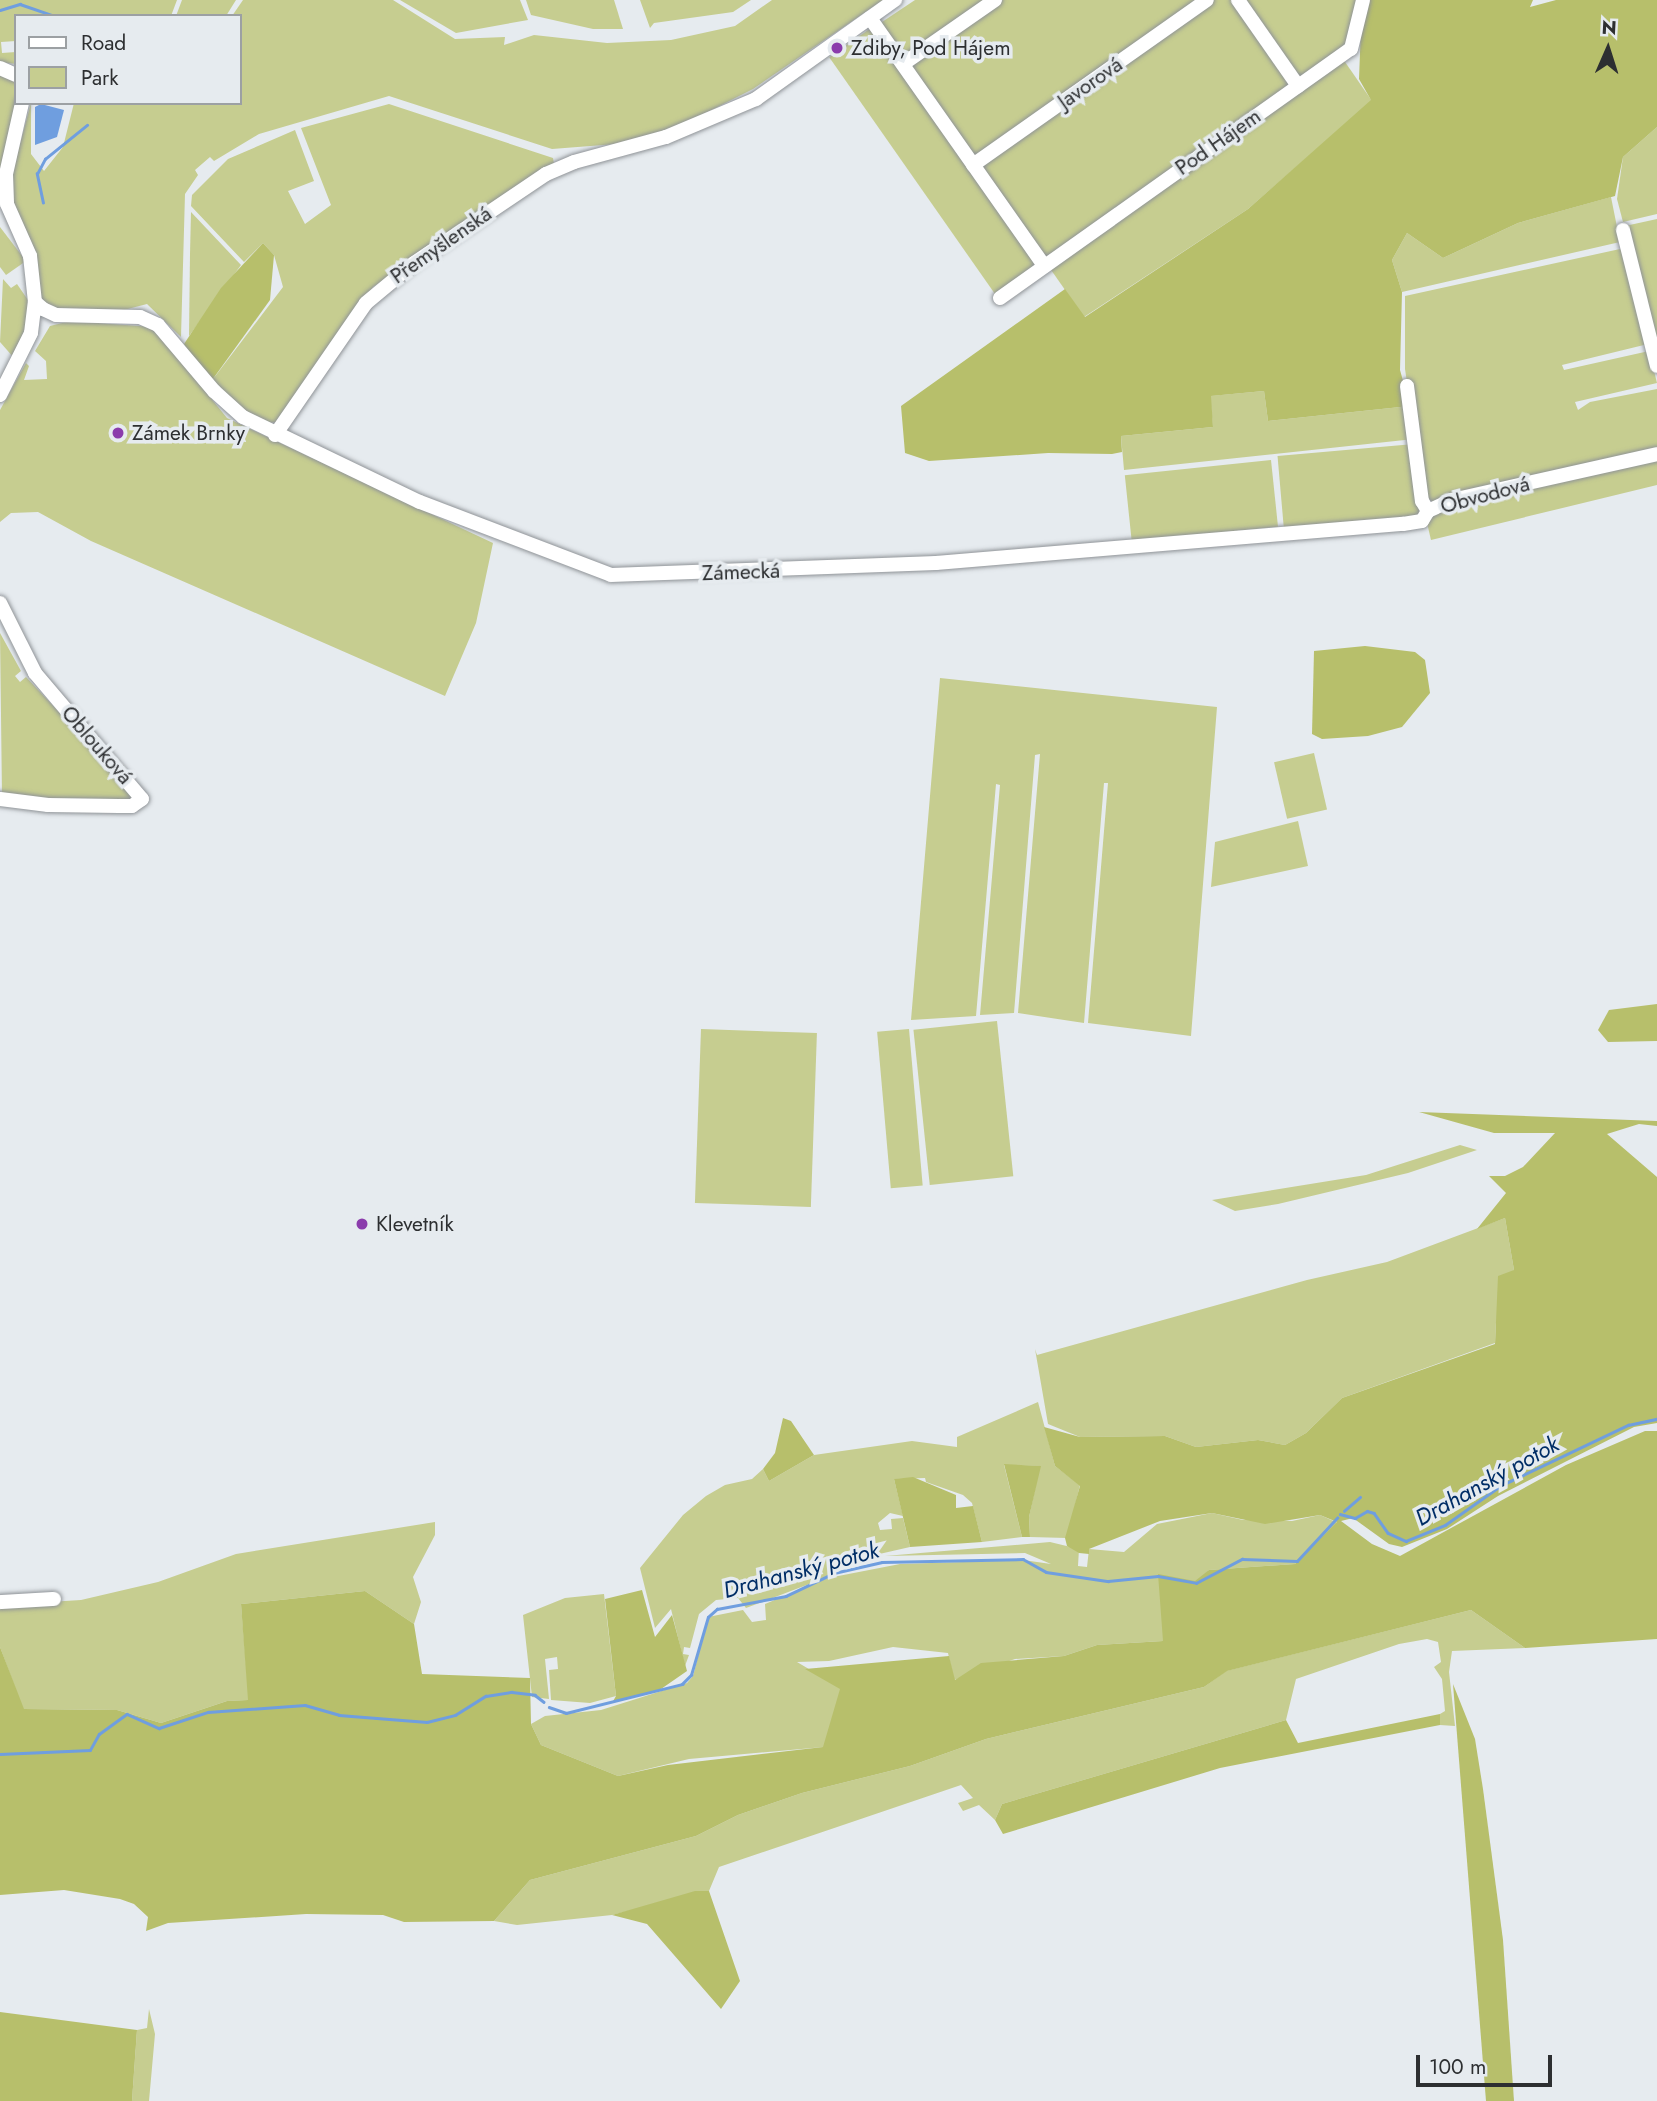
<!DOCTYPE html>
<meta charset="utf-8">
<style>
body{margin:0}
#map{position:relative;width:1657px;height:2101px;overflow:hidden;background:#e6ebef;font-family:Jost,sans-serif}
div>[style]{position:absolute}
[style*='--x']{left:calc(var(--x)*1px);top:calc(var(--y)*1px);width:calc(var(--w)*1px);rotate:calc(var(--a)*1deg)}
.green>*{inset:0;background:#c6cd90;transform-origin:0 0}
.forest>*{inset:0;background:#b7bf6b}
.water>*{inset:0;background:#6f9edf}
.stream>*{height:2.5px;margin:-1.25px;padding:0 1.25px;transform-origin:1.25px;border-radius:1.25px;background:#6f9edf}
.roads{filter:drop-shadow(0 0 2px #8f9397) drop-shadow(0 0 2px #8f9397)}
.minor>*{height:14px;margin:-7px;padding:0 7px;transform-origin:7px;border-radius:7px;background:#fff}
.dots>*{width:19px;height:19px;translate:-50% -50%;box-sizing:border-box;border:4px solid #e6ebef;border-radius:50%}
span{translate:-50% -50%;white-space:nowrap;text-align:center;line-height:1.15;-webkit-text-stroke:7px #e6ebef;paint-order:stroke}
.poi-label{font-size:21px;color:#2d2f31}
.left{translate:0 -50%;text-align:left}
.street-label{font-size:21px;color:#2d2f31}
.water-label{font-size:23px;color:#002d66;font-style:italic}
.legend{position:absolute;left:14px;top:14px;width:228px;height:91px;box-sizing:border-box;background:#e6ebef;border:2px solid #9ca0a3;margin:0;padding:9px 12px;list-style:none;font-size:21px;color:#2d2f31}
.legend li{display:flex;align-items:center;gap:14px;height:35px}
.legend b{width:35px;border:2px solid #9ca0a3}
.north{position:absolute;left:1573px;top:14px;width:70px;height:70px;-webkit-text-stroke:5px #e6ebef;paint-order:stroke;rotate:3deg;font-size:19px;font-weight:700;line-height:28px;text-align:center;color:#2d2f31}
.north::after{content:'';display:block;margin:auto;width:24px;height:32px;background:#2d2f31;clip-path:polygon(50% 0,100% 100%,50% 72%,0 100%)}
.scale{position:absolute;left:1416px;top:2055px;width:136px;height:32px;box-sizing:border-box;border:4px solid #2d2f31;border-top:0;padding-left:9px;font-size:21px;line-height:24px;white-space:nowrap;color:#2d2f31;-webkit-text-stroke:5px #e6ebef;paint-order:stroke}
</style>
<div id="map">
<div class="green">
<div style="clip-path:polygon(0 0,177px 0,171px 16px,16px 16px,16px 41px,1px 42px,2px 53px,16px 52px,16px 64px,0 62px)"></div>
<div style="clip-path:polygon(182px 0,236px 0,226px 16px,176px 16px)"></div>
<div style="clip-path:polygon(243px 0,393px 0,455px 39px,505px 37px,504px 45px,534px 35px,607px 43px,671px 40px,735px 26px,772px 0,883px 0,753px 89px,668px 132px,629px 143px,552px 149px,389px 96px,259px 134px,214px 161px,210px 157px,195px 170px,198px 175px,185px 194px,181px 337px,147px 304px,120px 311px,51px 308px,40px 297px,32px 245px,8px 189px,31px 103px,31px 154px,44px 171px,63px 147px,74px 103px,240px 103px,240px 16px,232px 16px)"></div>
<div style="clip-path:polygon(400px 0,520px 0,528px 20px,456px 33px)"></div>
<div style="clip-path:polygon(526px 0,614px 0,623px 29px,593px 29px,531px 15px)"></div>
<div style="clip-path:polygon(640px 0,751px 0,733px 12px,654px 23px,650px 28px)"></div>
<div style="clip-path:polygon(915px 0,988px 0,904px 59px,879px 24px)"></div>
<div style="clip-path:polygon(1003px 0,1200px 0,974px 159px,908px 66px)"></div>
<div style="clip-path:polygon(1214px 0,1236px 0,1295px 83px,1046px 259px,979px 166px)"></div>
<div style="clip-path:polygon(1241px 0,1359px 0,1351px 44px,1302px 78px,1295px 77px)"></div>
<div style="left:871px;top:28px;width:289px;height:51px;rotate:55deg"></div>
<div style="clip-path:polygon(1343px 59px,1372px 101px,1248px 209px,1084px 317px,1049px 267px)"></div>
<div style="clip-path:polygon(0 73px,16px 78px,16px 103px,0 177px)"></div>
<div style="clip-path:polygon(389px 104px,553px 158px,554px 164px,373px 287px,277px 422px,266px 423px,238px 409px,210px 383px,283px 287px,274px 255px,263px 243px,244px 262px,191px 206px,192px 195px,228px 159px,295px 130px,314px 181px,288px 191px,305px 224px,331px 205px,301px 128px)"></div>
<div style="clip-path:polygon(1657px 127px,1657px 214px,1623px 222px,1617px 199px,1623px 157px)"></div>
<div style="clip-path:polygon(1611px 197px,1620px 242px,1402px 292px,1392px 260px,1407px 233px,1443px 258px,1518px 223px)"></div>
<div style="clip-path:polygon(191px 212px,241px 265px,189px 336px,190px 254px)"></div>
<div style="clip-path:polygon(1657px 219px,1657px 340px,1625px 226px)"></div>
<div style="clip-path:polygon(0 227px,26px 261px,6px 275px,0 267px)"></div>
<div style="clip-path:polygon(1620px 249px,1625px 253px,1648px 344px,1562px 365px,1564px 370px,1649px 351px,1657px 383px,1575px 402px,1578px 410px,1590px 402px,1657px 389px,1657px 451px,1433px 502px,1424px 495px,1405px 369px,1405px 296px)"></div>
<div style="clip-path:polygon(3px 279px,11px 288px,17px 284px,28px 300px,29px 318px,14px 358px,0 342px)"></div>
<div style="clip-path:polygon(70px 321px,153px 327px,227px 418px,493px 543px,476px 623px,445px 696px,91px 541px,38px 512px,11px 513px,0 522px,0 410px,26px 363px,29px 366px,24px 380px,47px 379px,46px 361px,35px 351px,50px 326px)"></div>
<div style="clip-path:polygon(1264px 391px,1268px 421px,1410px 406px,1414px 439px,1124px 470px,1121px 436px,1213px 427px,1210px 396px)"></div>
<div style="left:1414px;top:444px;width:73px;height:137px;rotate:85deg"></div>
<div style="clip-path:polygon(1657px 457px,1657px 485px,1431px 540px,1427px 523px,1440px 507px)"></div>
<div style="left:1271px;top:460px;width:67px;height:147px;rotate:84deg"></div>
<div style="clip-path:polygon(0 633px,21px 671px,15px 676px,20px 682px,26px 677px,137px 795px,128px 803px,2px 797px)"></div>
<div style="clip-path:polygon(940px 678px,1217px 707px,1191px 1036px,1088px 1023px,1108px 783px,1104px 783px,1084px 1023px,1018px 1013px,1040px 754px,1035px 755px,1014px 1013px,980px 1015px,1000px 785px,996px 784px,976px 1016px,911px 1020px)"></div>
<div style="left:1314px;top:753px;width:58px;height:41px;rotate:77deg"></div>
<div style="clip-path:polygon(1298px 821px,1308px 866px,1211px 887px,1215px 842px)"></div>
<div style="left:997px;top:1021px;width:156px;height:84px;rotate:84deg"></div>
<div style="left:701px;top:1029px;width:116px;height:174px;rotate:2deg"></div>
<div style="left:909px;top:1029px;width:157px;height:32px;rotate:85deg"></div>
<div style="clip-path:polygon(1460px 1145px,1477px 1150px,1408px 1173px,1278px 1204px,1235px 1211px,1212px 1200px,1366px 1175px)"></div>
<div style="clip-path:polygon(1505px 1218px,1514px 1270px,1496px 1322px,1495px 1343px,1342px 1398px,1306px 1433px,1285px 1445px,1258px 1440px,1196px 1447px,1165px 1436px,1080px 1437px,1048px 1424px,1035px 1349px,1037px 1355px,1307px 1280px,1387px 1262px)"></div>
<div style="clip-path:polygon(1038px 1402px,1055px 1466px,1080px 1485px,1067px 1538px,1030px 1537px,1029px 1517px,1040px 1466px,1004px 1465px,1022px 1537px,982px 1542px,972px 1503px,963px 1495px,926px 1482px,925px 1478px,894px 1479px,903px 1516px,890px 1513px,878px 1523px,880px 1530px,892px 1529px,891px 1519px,903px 1518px,910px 1547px,840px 1563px,837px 1555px,828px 1559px,830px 1566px,826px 1558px,833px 1575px,746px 1608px,738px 1598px,716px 1600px,699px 1614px,690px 1648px,684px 1647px,683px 1654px,689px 1655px,685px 1666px,671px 1609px,655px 1628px,640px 1568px,683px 1515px,706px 1496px,725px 1485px,752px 1479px,763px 1469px,769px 1481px,814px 1455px,912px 1441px,957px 1447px,957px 1437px)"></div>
<div style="clip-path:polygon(1212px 1513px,1243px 1520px,1292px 1521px,1320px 1515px,1338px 1523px,1295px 1564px,1209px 1570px,1163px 1641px,1097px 1645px,1064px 1656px,1015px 1659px,954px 1680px,948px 1653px,893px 1647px,829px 1661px,797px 1662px,841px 1688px,824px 1747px,689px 1759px,618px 1776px,541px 1745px,531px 1724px,545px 1716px,601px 1710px,687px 1683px,693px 1676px,708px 1617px,743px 1610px,752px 1622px,766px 1620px,765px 1604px,828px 1578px,900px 1564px,1023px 1560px,1051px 1564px,1025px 1553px,885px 1556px,1050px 1542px,1079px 1549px,1078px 1566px,1087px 1567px,1089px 1549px,1124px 1552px,1157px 1524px)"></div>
<div style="clip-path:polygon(435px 1522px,435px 1535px,413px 1577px,421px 1602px,414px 1624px,365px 1591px,241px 1604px,249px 1700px,227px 1701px,161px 1723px,117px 1710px,23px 1709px,0 1647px,0 1605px,81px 1600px,158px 1582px,236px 1554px)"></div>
<div style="clip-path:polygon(604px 1594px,616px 1696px,590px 1703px,551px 1700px,549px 1670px,558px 1669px,557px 1657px,545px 1659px,549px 1699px,532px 1697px,523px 1615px,565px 1598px)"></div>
<div style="clip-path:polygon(1471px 1610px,1525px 1648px,1452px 1651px,1449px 1672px,1455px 1726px,1440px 1725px,1440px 1714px,1445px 1711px,1442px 1679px,1434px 1667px,1441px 1662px,1438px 1642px,1427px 1639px,1399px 1644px,1296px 1679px,1286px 1720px,1002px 1804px,995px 1820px,979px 1805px,963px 1811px,958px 1803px,973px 1798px,961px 1785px,719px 1867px,709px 1891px,612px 1915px,517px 1925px,494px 1921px,530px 1880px,696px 1836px,738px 1815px,802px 1793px,910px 1766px,986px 1739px,1204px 1687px,1226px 1671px)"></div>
<div style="clip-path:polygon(149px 2009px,155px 2034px,149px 2101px,132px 2101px,137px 2030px,147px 2028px)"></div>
</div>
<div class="forest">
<div style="clip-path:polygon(1362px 0,1533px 0,1530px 7px,1556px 0,1657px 0,1657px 127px,1623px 157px,1615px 196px,1518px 223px,1443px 258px,1407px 233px,1392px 260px,1402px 292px,1400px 370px,1410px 406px,1268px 421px,1264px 391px,1211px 396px,1213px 427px,1121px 436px,1122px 452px,1112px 454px,1048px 453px,929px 461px,905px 453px,901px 406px,1065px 289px,1085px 317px,1248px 209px,1371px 100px,1359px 79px)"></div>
<div style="clip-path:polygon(263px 243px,274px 255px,270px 300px,210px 383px,184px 344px,221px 288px)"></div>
<div style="clip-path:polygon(1365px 646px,1415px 652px,1425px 660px,1430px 693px,1402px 727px,1368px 736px,1322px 739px,1312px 734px,1314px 651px)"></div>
<div style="clip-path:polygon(1657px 1004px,1657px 1041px,1608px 1042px,1598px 1030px,1609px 1010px)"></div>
<div style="clip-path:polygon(1419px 1112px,1657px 1121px,1657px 1126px,1639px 1124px,1607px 1134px,1657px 1177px,1657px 1423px,1634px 1427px,1498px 1496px,1447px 1529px,1402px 1547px,1389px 1544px,1353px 1518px,1341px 1521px,1372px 1544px,1400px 1556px,1566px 1465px,1645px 1431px,1657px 1431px,1657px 1639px,1525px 1648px,1471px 1610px,1227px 1671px,1204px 1687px,986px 1739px,910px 1766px,802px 1793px,738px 1815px,696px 1836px,530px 1880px,494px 1921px,404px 1922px,383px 1915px,306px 1914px,168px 1923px,146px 1931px,148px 1917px,134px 1904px,120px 1899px,64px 1890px,0 1895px,0 1647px,24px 1709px,117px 1710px,161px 1723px,227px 1701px,248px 1700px,241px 1604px,365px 1591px,414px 1624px,422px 1674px,530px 1678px,531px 1724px,541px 1745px,618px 1776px,668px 1765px,823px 1747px,840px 1689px,805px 1669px,949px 1656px,955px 1680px,981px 1663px,1064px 1656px,1097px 1645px,1163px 1641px,1158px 1574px,1195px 1581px,1209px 1570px,1295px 1564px,1337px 1522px,1320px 1515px,1265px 1524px,1212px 1513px,1160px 1521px,1089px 1549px,1089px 1554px,1079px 1553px,1067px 1546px,1065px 1538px,1080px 1486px,1055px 1466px,1044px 1427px,1080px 1437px,1165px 1436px,1196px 1447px,1258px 1440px,1285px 1445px,1306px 1433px,1342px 1398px,1495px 1344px,1498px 1276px,1514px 1270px,1505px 1218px,1477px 1229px,1506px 1193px,1489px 1176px,1505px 1176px,1523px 1167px,1555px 1133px,1494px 1133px)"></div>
<div style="clip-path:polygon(783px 1418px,791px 1421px,814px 1455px,769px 1481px,763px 1469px,775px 1453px)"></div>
<div style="clip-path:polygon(1004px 1464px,1041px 1466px,1029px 1517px,1030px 1537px,1022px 1537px)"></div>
<div style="clip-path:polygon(913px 1477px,956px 1495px,956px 1508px,973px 1506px,982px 1542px,910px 1547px,894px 1479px)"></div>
<div style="clip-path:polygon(642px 1590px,655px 1637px,672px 1615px,687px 1671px,661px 1689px,612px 1703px,616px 1696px,605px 1599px)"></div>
<div style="clip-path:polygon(1453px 1684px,1475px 1739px,1483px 1789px,1503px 1940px,1514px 2101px,1486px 2101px)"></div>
<div style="clip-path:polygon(1440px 1714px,1440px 1725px,1220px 1768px,1003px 1834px,995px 1820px,1002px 1804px,1286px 1720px,1298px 1743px)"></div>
<div style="clip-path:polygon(695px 1891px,709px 1891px,740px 1981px,721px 2009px,647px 1924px,612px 1915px)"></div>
<div style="clip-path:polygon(0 2012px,137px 2030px,132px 2101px,0 2101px)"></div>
</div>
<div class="water">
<div style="clip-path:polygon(41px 104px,64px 110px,57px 137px,35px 145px,35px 107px)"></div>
</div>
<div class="stream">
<div style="--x:0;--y:10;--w:21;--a:-17"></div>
<div style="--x:20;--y:4;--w:36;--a:19"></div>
<div style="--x:43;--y:203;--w:30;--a:-102"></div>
<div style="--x:37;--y:174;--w:17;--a:-62"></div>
<div style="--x:45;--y:159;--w:54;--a:-39"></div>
<div style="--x:1344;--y:1511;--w:21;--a:-41"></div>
<div style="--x:1340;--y:1514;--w:16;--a:15"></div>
<div style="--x:1355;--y:1518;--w:14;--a:-30"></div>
<div style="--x:1367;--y:1511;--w:7;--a:16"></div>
<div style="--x:1374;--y:1513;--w:24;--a:55"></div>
<div style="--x:1388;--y:1533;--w:20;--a:24"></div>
<div style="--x:1406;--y:1541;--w:42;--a:-22.3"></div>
<div style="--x:1445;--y:1525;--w:67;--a:-35.3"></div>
<div style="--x:1500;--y:1486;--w:142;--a:-25.5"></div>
<div style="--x:1628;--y:1425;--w:30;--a:-12"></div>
<div style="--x:549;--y:1707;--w:18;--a:19"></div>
<div style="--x:566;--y:1713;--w:120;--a:-14"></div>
<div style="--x:682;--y:1684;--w:13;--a:-45"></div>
<div style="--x:691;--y:1675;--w:60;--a:-73.7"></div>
<div style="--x:708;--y:1617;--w:12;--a:-42"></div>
<div style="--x:717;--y:1609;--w:70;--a:-10.7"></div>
<div style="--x:786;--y:1596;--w:53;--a:-25.6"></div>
<div style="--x:834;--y:1573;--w:49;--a:-12.9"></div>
<div style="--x:882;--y:1562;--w:141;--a:-1.2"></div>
<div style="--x:1023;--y:1559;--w:26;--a:29"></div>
<div style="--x:1046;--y:1572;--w:63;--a:8.3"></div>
<div style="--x:1108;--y:1581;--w:50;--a:-5.7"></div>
<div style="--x:1158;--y:1576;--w:39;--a:10"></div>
<div style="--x:1196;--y:1583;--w:52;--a:-27.6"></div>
<div style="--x:1242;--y:1559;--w:55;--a:2.1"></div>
<div style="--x:1297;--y:1561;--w:59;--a:-47.1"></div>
<div style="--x:0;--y:1754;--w:90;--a:-2.5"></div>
<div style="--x:90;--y:1750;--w:18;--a:-61"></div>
<div style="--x:99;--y:1734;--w:34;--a:-36"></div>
<div style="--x:127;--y:1714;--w:35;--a:24"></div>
<div style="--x:159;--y:1728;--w:52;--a:-18.1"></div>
<div style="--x:208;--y:1712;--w:97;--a:-4.1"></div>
<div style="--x:305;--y:1705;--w:35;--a:16"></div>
<div style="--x:339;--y:1715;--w:88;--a:4.5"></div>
<div style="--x:427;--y:1722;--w:29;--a:-14"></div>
<div style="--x:455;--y:1715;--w:36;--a:-32"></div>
<div style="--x:486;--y:1696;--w:26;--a:-9"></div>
<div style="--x:512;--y:1692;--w:23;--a:7"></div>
<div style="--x:535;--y:1695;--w:11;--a:38"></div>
</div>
<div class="roads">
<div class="minor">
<div style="--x:1238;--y:0;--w:105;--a:55.1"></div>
<div style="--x:870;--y:18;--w:303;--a:54.9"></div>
<div style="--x:903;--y:64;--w:112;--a:-34.8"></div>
<div style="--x:0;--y:68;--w:17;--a:24"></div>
<div style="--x:22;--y:103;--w:73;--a:102.7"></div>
<div style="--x:6;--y:174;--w:30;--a:88"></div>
<div style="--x:7;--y:204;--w:57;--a:66.1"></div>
<div style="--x:30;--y:256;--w:46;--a:83.8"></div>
<div style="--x:35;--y:302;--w:11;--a:41"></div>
<div style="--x:43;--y:309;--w:14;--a:25"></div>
<div style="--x:56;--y:315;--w:84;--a:1.4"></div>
<div style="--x:140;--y:317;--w:20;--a:24"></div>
<div style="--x:158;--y:325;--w:87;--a:49.7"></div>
<div style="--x:214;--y:391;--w:39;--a:42"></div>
<div style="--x:243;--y:417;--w:196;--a:25.7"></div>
<div style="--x:420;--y:502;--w:204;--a:20.9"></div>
<div style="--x:611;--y:575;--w:325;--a:-2.1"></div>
<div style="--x:936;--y:563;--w:469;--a:-4.8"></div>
<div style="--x:1403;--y:524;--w:19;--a:-9"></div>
<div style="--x:1422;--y:521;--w:12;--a:-59"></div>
<div style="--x:1428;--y:511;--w:26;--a:-25"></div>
<div style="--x:1452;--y:500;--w:210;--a:-12.6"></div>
<div style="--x:973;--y:165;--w:286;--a:-35.2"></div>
<div style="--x:1623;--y:230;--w:140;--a:76"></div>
<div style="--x:1000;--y:298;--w:430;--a:-35.4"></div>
<div style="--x:1351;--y:49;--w:50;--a:-76.2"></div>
<div style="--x:1407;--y:386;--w:116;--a:82.6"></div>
<div style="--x:1422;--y:501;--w:12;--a:59"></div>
<div style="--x:0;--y:395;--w:69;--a:-63.4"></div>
<div style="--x:31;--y:333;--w:31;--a:-83"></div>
<div style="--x:275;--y:435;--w:160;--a:-55.4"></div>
<div style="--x:366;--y:303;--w:62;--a:-39.8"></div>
<div style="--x:414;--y:263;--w:159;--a:-34"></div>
<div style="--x:546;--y:174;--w:30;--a:-23"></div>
<div style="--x:574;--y:162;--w:95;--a:-15.2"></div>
<div style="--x:666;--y:137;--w:98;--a:-22.9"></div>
<div style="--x:756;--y:99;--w:171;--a:-35.5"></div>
<div style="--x:0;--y:603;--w:78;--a:63.4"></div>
<div style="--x:35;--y:673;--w:165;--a:49.7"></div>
<div style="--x:142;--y:799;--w:12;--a:145"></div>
<div style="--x:132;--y:806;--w:13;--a:180"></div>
<div style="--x:119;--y:806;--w:71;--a:-179.2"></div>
<div style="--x:48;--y:805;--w:48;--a:-172.9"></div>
<div style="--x:0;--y:1602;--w:54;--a:-3.2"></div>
</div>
</div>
<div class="dots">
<div style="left:837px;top:48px;background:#8b3cac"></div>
<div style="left:118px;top:433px;background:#8b3cac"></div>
<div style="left:362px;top:1224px;background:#8b3cac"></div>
</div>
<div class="poi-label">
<span class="left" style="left:851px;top:48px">Zdiby, Pod Hájem</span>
<span class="left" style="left:132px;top:433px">Zámek Brnky</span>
<span class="left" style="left:376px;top:1224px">Klevetník</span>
</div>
<div class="street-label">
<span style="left:1090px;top:83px;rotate:-35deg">Javorová</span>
<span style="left:1218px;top:142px;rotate:-35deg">Pod Hájem</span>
<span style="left:441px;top:245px;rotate:-35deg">Přemyšlenská</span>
<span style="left:1485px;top:495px;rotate:-15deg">Obvodová</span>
<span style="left:741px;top:572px;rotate:-2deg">Zámecká</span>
<span style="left:97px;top:745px;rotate:49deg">Oblouková</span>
</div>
<div class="water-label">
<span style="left:1487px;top:1481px;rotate:-29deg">Drahanský potok</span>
<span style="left:801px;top:1570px;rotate:-15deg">Drahanský potok</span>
</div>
<ul class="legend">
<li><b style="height:9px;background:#fff"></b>Road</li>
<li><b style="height:19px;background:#c6cd90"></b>Park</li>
</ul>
<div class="north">N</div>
<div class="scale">100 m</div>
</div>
